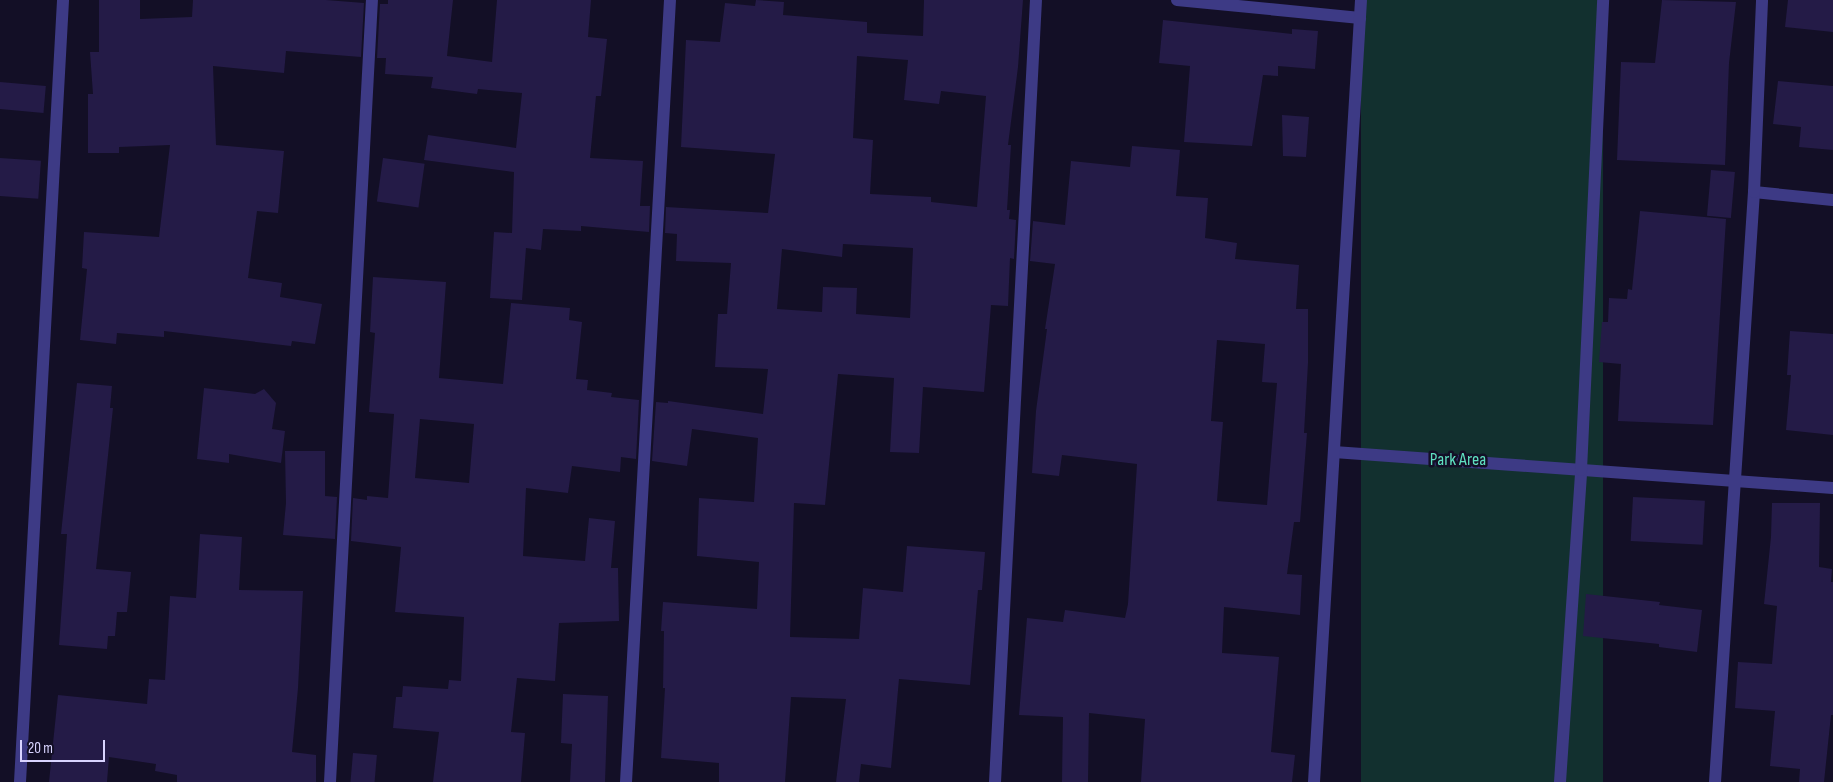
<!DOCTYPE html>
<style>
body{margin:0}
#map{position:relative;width:1833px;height:782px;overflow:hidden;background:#130f26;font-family:"Sofia Sans Condensed",sans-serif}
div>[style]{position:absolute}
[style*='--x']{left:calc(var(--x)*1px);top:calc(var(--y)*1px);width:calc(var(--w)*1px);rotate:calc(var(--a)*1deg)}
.green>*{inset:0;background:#12302f;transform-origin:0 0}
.building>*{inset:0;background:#241b47;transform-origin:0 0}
.minor>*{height:12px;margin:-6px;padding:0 6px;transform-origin:6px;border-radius:6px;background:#3d3a85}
.tertiary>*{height:12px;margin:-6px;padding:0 6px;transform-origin:6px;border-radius:6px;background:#3d3a85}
span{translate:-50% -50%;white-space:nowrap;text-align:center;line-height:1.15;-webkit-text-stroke:5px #130f26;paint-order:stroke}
.park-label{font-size:18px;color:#5fe0c0}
.scale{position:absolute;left:20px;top:740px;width:85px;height:22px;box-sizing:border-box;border:2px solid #d9d4ff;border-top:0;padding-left:6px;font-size:15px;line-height:18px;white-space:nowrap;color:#d9d4ff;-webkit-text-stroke:4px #130f26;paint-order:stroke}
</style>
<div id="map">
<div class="green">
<div style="left:1361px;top:0;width:242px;height:783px"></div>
</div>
<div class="building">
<div style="clip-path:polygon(99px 0,140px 0,140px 19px,192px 17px,193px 0,326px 0,364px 3px,361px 57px,286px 51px,284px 73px,213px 66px,216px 145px,284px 151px,278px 213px,257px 211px,248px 278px,282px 283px,280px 297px,322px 304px,315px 344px,292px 341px,291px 346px,164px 331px,164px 337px,117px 333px,116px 344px,80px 340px,87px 269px,82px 268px,84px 232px,159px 237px,170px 145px,119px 147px,119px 153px,88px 153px,88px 94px,93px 94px,90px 52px,99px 52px)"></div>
<div style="clip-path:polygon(388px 0,453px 0,447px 56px,492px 62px,497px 0,591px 0,588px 37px,607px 39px,601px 96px,596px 96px,590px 158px,643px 161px,640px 206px,650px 206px,649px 232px,581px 226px,581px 231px,543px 229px,541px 250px,526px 248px,522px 300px,490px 298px,494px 232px,512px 233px,514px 172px,424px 160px,428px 135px,516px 148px,522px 93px,478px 89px,477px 94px,431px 88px,433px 77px,385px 74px,386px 58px,377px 58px,380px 4px,388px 4px)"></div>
<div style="clip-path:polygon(evenodd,756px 0,784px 2px,783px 15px,867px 22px,867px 33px,923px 36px,924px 0,1023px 0,1018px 67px,1008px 145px,1011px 145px,1007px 210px,1010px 210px,1009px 219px,1016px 220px,1014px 259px,1010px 258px,1008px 306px,991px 305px,984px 392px,923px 387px,919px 453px,890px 452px,894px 378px,838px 374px,825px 505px,794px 503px,790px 637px,859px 639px,863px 588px,903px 592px,907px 546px,985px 552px,982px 590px,978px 590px,970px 685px,899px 679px,891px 768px,861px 764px,859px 782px,836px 782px,846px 699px,791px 697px,785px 782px,719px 782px,719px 763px,661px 758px,665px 688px,663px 688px,664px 631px,661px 631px,663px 602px,757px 609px,759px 562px,697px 556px,699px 498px,754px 502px,758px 438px,692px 429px,687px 466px,652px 461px,656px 402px,668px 403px,668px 401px,763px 414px,768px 369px,715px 367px,718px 314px,727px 314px,731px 263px,676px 261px,677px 234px,665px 233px,666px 207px,768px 213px,775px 154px,681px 147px,686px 40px,720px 42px,725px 3px,755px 6px,756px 0,857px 56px,908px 60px,904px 100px,939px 104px,941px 91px,986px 96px,977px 207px,931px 202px,931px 197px,870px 194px,873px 140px,853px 138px,857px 56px,756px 0,843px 244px,913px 248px,910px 318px,856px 314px,857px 288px,823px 287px,822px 312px,777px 309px,782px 249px,842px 257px,843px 244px)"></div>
<div style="clip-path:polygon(1662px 0,1736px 2px,1729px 63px,1725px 165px,1617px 160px,1621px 62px,1655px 63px)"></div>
<div style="clip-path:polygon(1788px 0,1833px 0,1833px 32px,1785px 27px)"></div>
<div style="clip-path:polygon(1163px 20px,1292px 34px,1292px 29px,1318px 31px,1315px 69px,1278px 66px,1278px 76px,1263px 75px,1252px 146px,1184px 142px,1190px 66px,1159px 63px)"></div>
<div style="clip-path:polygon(1778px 81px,1833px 86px,1833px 150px,1799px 147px,1801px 127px,1773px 124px)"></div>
<div style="left:0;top:82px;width:46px;height:27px;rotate:5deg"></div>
<div style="clip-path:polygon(1282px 115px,1309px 117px,1306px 157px,1283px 156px)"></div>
<div style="clip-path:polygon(evenodd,1132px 146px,1180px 150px,1176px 196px,1208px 198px,1205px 238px,1237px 243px,1235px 259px,1299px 265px,1296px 309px,1308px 309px,1308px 363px,1304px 433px,1307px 433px,1300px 522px,1294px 522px,1287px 574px,1302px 575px,1300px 615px,1224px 607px,1222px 653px,1279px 657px,1271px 752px,1295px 755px,1292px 782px,1141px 782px,1145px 719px,1089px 713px,1088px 782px,1062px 782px,1063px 717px,1019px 715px,1027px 618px,1063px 622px,1065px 610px,1125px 618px,1128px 604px,1137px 464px,1062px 455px,1059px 476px,1032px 473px,1036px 411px,1047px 329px,1045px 329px,1055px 264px,1030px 261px,1033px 221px,1065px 225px,1071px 161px,1130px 167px,1132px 146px,1217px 340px,1265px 344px,1262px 382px,1277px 383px,1267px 505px,1217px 501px,1223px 422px,1211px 421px,1217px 340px)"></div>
<div style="left:0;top:158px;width:41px;height:38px;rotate:4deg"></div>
<div style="left:383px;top:158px;width:42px;height:44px;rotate:8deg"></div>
<div style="left:1711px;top:170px;width:24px;height:46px;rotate:5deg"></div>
<div style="clip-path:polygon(1640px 211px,1726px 219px,1713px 425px,1618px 421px,1621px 364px,1599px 362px,1602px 322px,1608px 322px,1609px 298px,1627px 299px,1628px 289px,1632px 290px)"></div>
<div style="clip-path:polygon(evenodd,373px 277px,446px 282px,439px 378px,503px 384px,511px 303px,570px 308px,569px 320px,582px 322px,576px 379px,588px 380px,587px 390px,612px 393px,611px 397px,639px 400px,636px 459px,621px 457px,620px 472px,572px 466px,568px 493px,526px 488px,523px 556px,585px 561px,589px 518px,615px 521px,611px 568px,618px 568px,619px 621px,559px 623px,555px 681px,517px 678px,511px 732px,525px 733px,521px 782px,433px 782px,439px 732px,393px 728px,396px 697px,402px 697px,403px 686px,448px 689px,449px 680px,461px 681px,464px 617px,395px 612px,401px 547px,351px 541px,353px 498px,367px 500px,367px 496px,388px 498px,394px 414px,369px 412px,375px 333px,370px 332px,373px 277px,420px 419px,474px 424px,469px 483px,415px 478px,420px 419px)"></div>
<div style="clip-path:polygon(1790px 331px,1833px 334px,1833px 435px,1786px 430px,1791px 375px,1787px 375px)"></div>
<div style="clip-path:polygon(77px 383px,112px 386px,110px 408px,113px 408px,96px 569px,131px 572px,127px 612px,117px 612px,115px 636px,108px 636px,107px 649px,59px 645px,67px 534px,61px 534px)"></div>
<div style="clip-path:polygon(204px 388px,255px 394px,264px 389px,276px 403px,272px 429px,285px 431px,281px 463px,229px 454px,229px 463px,197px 459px)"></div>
<div style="clip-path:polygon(285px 451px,325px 451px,325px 496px,337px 497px,335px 539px,283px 535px,286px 503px)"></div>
<div style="left:1633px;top:497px;width:72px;height:44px;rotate:3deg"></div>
<div style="clip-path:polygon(1772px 503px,1820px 503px,1819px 567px,1832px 569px,1831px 582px,1833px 582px,1833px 715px,1831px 715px,1824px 782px,1799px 782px,1800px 769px,1770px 766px,1775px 711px,1735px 708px,1738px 662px,1772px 664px,1777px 606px,1764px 604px,1771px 537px)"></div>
<div style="clip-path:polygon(200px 534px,242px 537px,239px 590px,303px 591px,298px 688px,292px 752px,316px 755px,316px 782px,177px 782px,177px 775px,155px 771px,156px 764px,109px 757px,107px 782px,49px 782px,58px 695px,147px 704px,149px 679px,165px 680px,170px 596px,196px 598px)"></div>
<div style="clip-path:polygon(1586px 594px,1660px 602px,1659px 605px,1702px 610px,1697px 652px,1659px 647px,1659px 644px,1583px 636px)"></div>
<div style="clip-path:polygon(563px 694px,608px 696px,605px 782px,570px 782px,572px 744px,561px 743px)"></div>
<div style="left:353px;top:753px;width:24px;height:29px;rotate:5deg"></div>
</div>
<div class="minor">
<div style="--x:1177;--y:0;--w:184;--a:5.6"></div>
<div style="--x:1754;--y:192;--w:79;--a:5.8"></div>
<div style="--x:1334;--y:452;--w:500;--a:4.13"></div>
<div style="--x:20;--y:782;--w:783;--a:-86.85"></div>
<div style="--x:330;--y:782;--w:783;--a:-86.93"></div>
<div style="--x:626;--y:782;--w:783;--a:-86.78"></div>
<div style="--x:995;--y:782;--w:783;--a:-87"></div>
<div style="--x:1560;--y:782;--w:313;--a:-86.1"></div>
<div style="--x:1581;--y:470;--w:471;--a:-87.3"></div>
<div style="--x:1715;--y:782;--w:591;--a:-86.22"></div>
<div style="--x:1754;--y:192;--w:192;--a:-87.6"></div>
</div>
<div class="tertiary">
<div style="--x:1314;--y:782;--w:783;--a:-86.56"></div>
</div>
<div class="park-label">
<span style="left:1458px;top:460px">Park Area</span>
</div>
<div class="scale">20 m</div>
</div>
